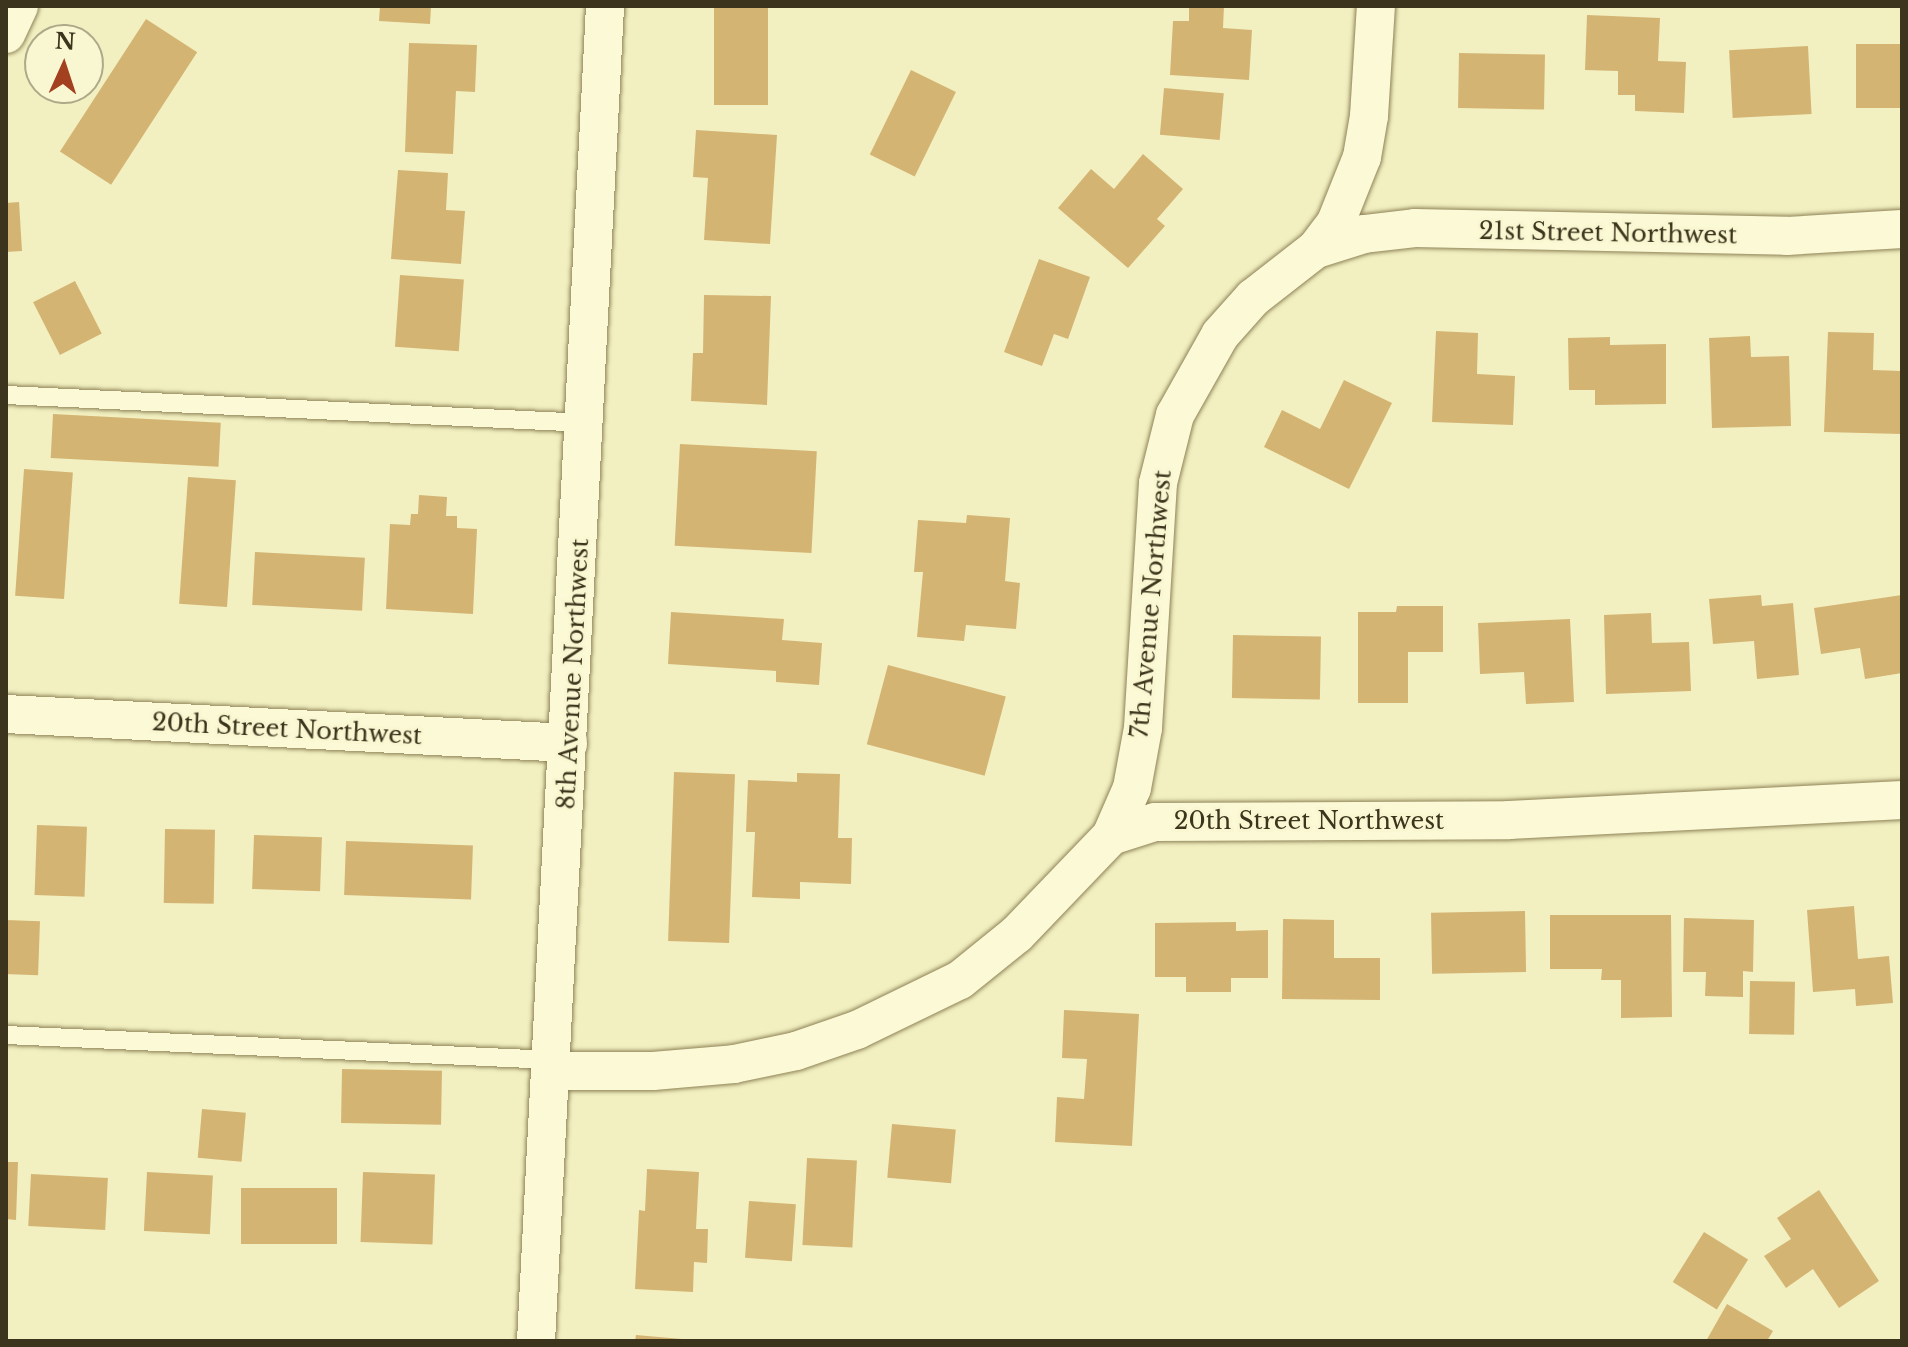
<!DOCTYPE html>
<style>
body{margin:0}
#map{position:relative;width:1908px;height:1347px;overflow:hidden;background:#f2f0c1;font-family:"Libre Baskerville",serif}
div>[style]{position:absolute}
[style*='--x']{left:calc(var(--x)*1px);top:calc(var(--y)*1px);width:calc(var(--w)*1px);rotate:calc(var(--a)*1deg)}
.building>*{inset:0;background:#d4b473;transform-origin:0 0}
.roads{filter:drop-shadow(0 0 2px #8e8257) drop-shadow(0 0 2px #8e8257)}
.lane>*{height:18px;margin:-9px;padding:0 9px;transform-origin:9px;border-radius:9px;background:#fcfad6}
.street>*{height:38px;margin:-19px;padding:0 19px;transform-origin:19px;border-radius:19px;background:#fcfad6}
span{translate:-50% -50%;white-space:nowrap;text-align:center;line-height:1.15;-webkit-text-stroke:6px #f9f7d2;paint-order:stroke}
.street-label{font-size:24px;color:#3c341c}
.frame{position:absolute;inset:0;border:8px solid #3c341c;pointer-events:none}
.north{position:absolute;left:24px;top:24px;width:80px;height:80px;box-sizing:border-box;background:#f9f7d2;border:2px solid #ada989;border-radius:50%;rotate:3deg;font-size:22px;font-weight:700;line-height:32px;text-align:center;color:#3c341c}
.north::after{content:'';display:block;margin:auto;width:28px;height:36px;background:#a34020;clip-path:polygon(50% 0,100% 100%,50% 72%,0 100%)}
</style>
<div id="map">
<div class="building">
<div style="clip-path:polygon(380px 6px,431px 6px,430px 24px,379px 21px)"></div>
<div style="left:714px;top:6px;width:54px;height:99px"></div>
<div style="clip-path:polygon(1189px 6px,1224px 6px,1223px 28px,1252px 30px,1249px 80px,1170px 75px,1173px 21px,1189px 21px)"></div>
<div style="clip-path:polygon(1587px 15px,1660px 18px,1658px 61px,1686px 62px,1684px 113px,1635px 111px,1635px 95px,1618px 95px,1618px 71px,1585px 70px)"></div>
<div style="left:146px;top:19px;width:61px;height:158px;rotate:33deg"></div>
<div style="clip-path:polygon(409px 43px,477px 45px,475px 92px,456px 91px,453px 154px,405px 152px)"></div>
<div style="left:1902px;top:44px;width:64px;height:46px;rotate:90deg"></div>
<div style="left:1808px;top:46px;width:68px;height:79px;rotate:87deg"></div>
<div style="left:1459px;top:53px;width:86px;height:55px;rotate:1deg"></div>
<div style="left:911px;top:70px;width:50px;height:94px;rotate:26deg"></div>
<div style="left:1164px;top:88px;width:60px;height:47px;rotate:5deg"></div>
<div style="clip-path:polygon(696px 130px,777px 135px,770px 244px,704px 240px,708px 178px,693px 177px)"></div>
<div style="clip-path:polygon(1143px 154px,1183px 189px,1157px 219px,1165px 226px,1128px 268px,1058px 208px,1091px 169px,1114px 189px)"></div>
<div style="clip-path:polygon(398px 170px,448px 173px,446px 210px,465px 211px,461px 264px,391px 259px)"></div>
<div style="clip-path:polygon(19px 202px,22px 251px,6px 252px,6px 203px)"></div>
<div style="clip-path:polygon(1039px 259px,1090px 277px,1068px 339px,1054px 334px,1042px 366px,1004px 352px)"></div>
<div style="left:400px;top:275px;width:64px;height:72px;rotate:4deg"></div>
<div style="left:75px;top:281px;width:59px;height:47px;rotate:63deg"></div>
<div style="clip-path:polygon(704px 295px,771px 296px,767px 405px,691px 401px,693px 353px,703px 353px)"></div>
<div style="clip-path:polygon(1436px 331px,1478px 333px,1477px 374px,1515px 376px,1513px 425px,1432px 422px)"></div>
<div style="clip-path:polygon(1828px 332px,1874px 333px,1873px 370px,1902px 371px,1902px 434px,1824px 432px)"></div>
<div style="clip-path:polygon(1750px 336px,1751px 357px,1789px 356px,1791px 426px,1712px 428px,1709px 338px)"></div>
<div style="clip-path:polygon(1610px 337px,1610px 345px,1666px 344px,1666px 404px,1595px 405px,1595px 390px,1569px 390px,1568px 338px)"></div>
<div style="clip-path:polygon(1344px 380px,1392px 403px,1349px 489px,1264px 447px,1282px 410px,1320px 429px)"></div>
<div style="left:53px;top:414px;width:168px;height:44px;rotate:3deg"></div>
<div style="left:680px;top:444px;width:137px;height:102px;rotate:3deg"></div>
<div style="left:24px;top:469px;width:49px;height:127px;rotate:4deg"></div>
<div style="left:188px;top:477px;width:48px;height:127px;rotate:4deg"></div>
<div style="clip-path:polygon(419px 495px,447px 497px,446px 516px,457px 516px,457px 528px,477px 529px,473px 614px,386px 609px,390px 524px,410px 525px,411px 514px,418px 514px)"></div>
<div style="clip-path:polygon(967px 515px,1010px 518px,1005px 581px,1020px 583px,1016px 629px,966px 625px,964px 641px,917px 637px,923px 572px,914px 572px,918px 520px,966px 523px)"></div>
<div style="left:255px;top:552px;width:110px;height:53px;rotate:3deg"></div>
<div style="clip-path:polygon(1761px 595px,1762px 606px,1793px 603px,1799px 675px,1757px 679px,1754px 641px,1713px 644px,1709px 599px)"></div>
<div style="clip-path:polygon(1902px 595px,1902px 673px,1865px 679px,1860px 648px,1821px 654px,1814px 608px)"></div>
<div style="clip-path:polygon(1397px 606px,1443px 606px,1443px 652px,1408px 652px,1408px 703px,1358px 703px,1358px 612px,1396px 612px)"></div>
<div style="clip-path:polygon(671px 612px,784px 619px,782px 640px,822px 643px,819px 685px,776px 682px,776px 671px,668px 664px)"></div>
<div style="clip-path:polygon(1651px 613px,1652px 643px,1689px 642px,1691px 691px,1606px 694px,1604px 615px)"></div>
<div style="clip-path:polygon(1570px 619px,1574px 702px,1526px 704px,1524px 672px,1480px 674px,1478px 623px)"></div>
<div style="left:1233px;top:635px;width:88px;height:63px;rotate:1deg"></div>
<div style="left:888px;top:665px;width:122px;height:82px;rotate:15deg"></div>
<div style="left:674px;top:772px;width:61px;height:169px;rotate:2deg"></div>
<div style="clip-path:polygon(797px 773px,840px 774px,838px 838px,852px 838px,851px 884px,800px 882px,800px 899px,752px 897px,755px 832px,746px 832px,748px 780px,797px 782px)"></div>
<div style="left:37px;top:825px;width:50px;height:70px;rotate:2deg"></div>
<div style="left:165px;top:829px;width:50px;height:74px;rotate:1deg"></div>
<div style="left:254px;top:835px;width:68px;height:54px;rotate:2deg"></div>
<div style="left:346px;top:841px;width:127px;height:54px;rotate:2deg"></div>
<div style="clip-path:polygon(1854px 906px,1858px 959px,1889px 956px,1893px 1003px,1856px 1006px,1855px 989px,1813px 992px,1807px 910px)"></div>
<div style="left:1525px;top:911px;width:61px;height:94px;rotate:89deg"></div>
<div style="clip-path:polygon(1550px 915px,1671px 915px,1672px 1017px,1621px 1018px,1621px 980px,1601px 980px,1602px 969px,1550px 969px)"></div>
<div style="clip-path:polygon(1684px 918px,1754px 920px,1753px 972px,1743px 971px,1743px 997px,1705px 996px,1706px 972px,1683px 972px)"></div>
<div style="clip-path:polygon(1283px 919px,1334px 920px,1334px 958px,1380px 958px,1380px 1000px,1282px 999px)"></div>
<div style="left:6px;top:920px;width:34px;height:54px;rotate:2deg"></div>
<div style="clip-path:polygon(1236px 922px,1236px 931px,1268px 930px,1268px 978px,1231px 978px,1231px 992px,1186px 992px,1186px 977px,1155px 977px,1155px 923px)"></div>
<div style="left:1750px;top:981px;width:45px;height:53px;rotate:1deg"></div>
<div style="clip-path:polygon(1064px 1010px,1139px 1014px,1132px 1146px,1055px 1142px,1057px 1097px,1084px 1099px,1087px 1059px,1062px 1058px)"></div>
<div style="left:342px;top:1069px;width:100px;height:54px;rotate:1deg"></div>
<div style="left:202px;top:1109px;width:44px;height:49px;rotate:5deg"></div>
<div style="left:892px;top:1124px;width:64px;height:54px;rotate:5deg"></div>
<div style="left:807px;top:1158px;width:50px;height:87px;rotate:3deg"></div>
<div style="clip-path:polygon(6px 1162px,18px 1162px,16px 1220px,6px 1219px)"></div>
<div style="clip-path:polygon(647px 1169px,699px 1172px,696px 1229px,708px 1229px,707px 1263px,694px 1262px,693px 1292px,635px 1289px,639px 1210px,645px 1211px)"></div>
<div style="left:147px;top:1172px;width:66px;height:59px;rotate:3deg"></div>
<div style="left:363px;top:1172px;width:72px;height:70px;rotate:2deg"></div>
<div style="left:31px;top:1174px;width:77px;height:52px;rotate:3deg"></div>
<div style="left:241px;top:1188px;width:96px;height:56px"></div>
<div style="clip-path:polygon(1819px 1190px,1879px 1281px,1839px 1308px,1813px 1269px,1786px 1288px,1764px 1256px,1791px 1239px,1777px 1218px)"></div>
<div style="left:749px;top:1201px;width:47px;height:57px;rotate:4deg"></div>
<div style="left:1704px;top:1232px;width:52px;height:59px;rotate:32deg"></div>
<div style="clip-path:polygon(1727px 1304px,1773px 1331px,1767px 1341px,1706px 1341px)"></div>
<div style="clip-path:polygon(636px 1335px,682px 1339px,682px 1341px,635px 1341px)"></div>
</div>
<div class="roads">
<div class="lane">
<div style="--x:6;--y:395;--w:581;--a:2.76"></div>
<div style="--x:6;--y:1035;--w:548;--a:2.62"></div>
</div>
<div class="street">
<div style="--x:6;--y:34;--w:31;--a:-65"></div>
<div style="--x:1316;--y:249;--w:50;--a:-17.4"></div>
<div style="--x:1364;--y:234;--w:51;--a:-6.7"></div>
<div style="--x:1415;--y:228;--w:372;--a:1.2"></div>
<div style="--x:1787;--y:236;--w:115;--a:-3.5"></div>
<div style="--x:6;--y:714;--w:563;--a:2.95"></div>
<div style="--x:1111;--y:836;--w:52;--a:-66.4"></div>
<div style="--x:1132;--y:788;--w:61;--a:-79.6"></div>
<div style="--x:1143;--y:728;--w:245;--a:-86.5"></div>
<div style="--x:1158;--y:483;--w:70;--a:-76"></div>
<div style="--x:1175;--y:415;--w:92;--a:-60.6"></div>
<div style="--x:1220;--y:335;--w:50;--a:-48.3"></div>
<div style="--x:1253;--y:298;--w:80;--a:-37.9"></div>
<div style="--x:1316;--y:249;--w:34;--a:-53"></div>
<div style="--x:1336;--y:222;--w:70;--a:-68.2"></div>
<div style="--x:1362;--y:157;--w:42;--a:-80.3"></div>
<div style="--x:1369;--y:116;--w:110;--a:-86.4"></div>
<div style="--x:552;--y:1071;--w:101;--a:0"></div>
<div style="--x:653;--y:1071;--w:81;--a:-4.9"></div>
<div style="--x:734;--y:1064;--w:63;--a:-11.8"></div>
<div style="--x:796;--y:1051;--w:65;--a:-19"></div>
<div style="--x:857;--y:1030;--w:114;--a:-25.9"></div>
<div style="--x:960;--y:980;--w:73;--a:-38.9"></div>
<div style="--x:1017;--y:934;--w:136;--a:-46.2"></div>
<div style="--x:1111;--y:836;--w:46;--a:-17.7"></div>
<div style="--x:1155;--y:822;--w:354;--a:-0.3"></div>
<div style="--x:1509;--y:820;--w:394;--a:-2.9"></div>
<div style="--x:536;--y:1341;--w:1337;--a:-87.04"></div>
</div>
</div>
<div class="street-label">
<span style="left:1608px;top:233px;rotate:1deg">21st Street Northwest</span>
<span style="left:1151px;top:604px;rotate:-85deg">7th Avenue Northwest</span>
<span style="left:573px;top:674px;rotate:-87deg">8th Avenue Northwest</span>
<span style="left:287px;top:729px;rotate:3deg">20th Street Northwest</span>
<span style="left:1309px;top:821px">20th Street Northwest</span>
</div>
<div class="frame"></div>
<div class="north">N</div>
</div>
